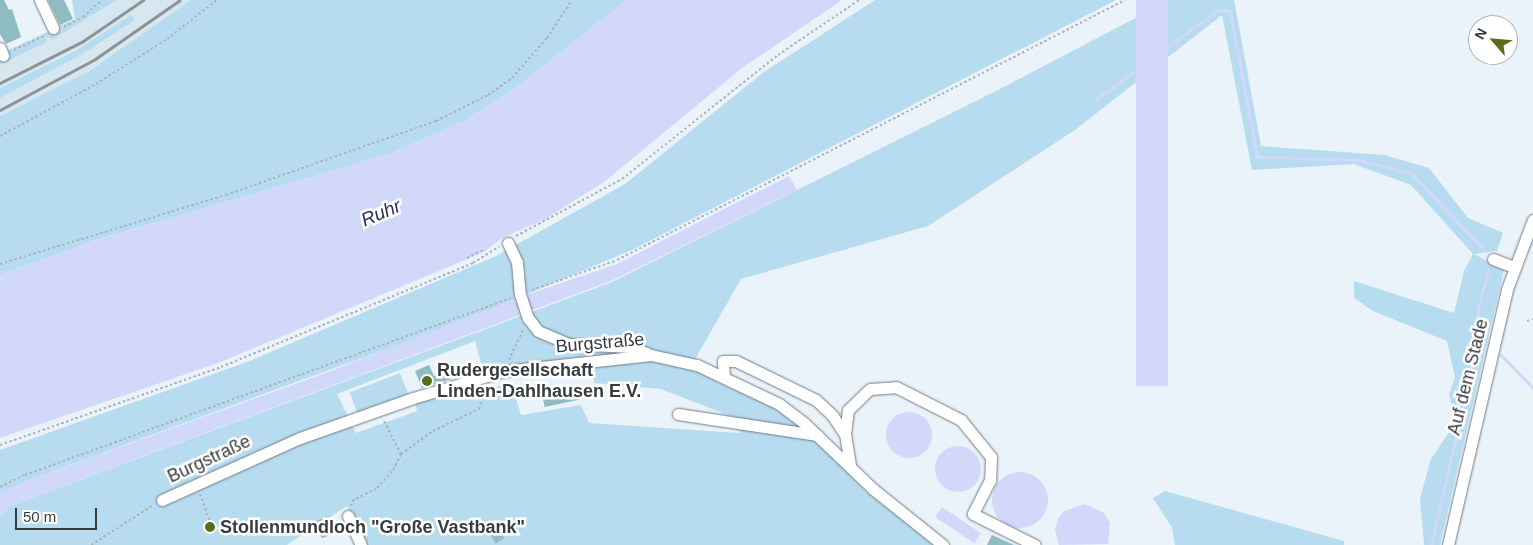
<!DOCTYPE html>
<meta charset="utf-8">
<style>
body{margin:0}
#map{position:relative;width:1533px;height:545px;overflow:hidden;background:#eaf3f9;font-family:Helvetica,sans-serif}
div>[style]{position:absolute}
[style*='--x']{left:calc(var(--x)*1px);top:calc(var(--y)*1px);width:calc(var(--w)*1px);rotate:calc(var(--a)*1deg)}
.built>*{inset:0;background:#d6e7f0}
.green>*{inset:0;background:#b7dcf0;transform-origin:0 0}
.water>*{inset:0;background:#d1d8fa;transform-origin:0 0}
.round{border-radius:50%}
.stream>*{height:3px;margin:-1.5px;padding:0 1.5px;transform-origin:1.5px;border-radius:1.5px;background:#d1d8fa}
.building>*{inset:0;background:#8fbbc3;transform-origin:0 0}
.path>*{height:2px;margin-top:-1px;transform-origin:0;background:repeating-linear-gradient(90deg,#acb4b8 0 2.5px,transparent 0 5px)}
.roads{filter:drop-shadow(0 0 1px #737c81) drop-shadow(0 0 1px #737c81)}
.minor>*{height:11px;margin:-5.5px;padding:0 5.5px;transform-origin:5.5px;border-radius:5.5px;background:#fff}
.rail>*{height:3px;margin:-1.5px;padding:0 1.5px;transform-origin:1.5px;border-radius:1.5px;background:#8d9397}
.dots>*{width:14px;height:14px;translate:-50% -50%;box-sizing:border-box;border:2px solid #fff;border-radius:50%}
span{translate:-50% -50%;white-space:nowrap;text-align:center;line-height:1.15;-webkit-text-stroke:5px #fff;paint-order:stroke}
.street-label{font-size:18px;color:#383c3e}
.poi-label{font-size:18px;color:#383c3e;font-weight:700}
.left{translate:0 -50%;text-align:left}
.water-label{font-size:19px;color:#2c315d;font-style:italic}
.north{position:absolute;left:1468px;top:15px;width:50px;height:50px;box-sizing:border-box;background:#fff;border:1px solid #afb1b2;border-radius:50%;rotate:297deg;font-size:14px;font-weight:700;line-height:20px;text-align:center;color:#383c3e}
.north::after{content:'';display:block;margin:auto;width:18px;height:22px;background:#596c1a;clip-path:polygon(50% 0,100% 100%,50% 72%,0 100%)}
.scale{position:absolute;left:15px;top:508px;width:82px;height:22px;box-sizing:border-box;border:2px solid #383c3e;border-top:0;padding-left:6px;font-size:15px;line-height:18px;white-space:nowrap;color:#383c3e;-webkit-text-stroke:4px #fff;paint-order:stroke}
</style>
<div id="map">
<div class="built">
<div style="clip-path:polygon(117px 0,191px 0,89px 71px,0 116px,0 98px,79px 56px,131px 15px,75px 51px,0 88px,0 65px,47px 42px,46px 39px,52px 39px)"></div>
</div>
<div class="green">
<div style="clip-path:polygon(72px 0,117px 0,53px 39px,46px 38px,47px 42px,0 65px,0 54px,75px 19px)"></div>
<div style="clip-path:polygon(191px 0,627px 0,517px 87px,462px 122px,389px 154px,96px 240px,0 275px,0 116px,89px 71px)"></div>
<div style="clip-path:polygon(875px 0,1116px 0,632px 250px,458px 323px,34px 478px,0 493px,0 450px,247px 362px,494px 257px,625px 184px,764px 72px)"></div>
<div style="clip-path:polygon(evenodd,1170px 0,1234px 0,1261px 146px,1384px 155px,1429px 168px,1468px 218px,1503px 233px,1497px 251px,1474px 254px,1504px 270px,1440px 545px,1424px 545px,1420px 498px,1431px 459px,1457px 420px,1449px 395px,1455px 377px,1447px 341px,1373px 311px,1354px 298px,1354px 281px,1454px 313px,1464px 271px,1473px 254px,1411px 185px,1354px 164px,1252px 170px,1222px 15px,1075px 130px,928px 226px,741px 279px,694px 361px,765px 397px,816px 438px,866px 492px,937px 545px,364px 545px,347px 506px,287px 545px,0 545px,0 516px,10px 506px,612px 282px,1000px 89px,1170px 0,475px 341px,484px 374px,591px 363px,594px 383px,661px 389px,740px 420px,740px 433px,589px 423px,581px 405px,521px 415px,511px 382px,471px 396px,468px 386px,415px 404px,417px 411px,356px 433px,337px 394px,475px 341px)"></div>
<div style="clip-path:polygon(131px 15px,135px 20px,79px 56px,0 98px,0 88px,75px 51px)"></div>
<div style="left:400px;top:373px;width:25px;height:54px;rotate:69deg"></div>
<div style="clip-path:polygon(1165px 491px,1344px 541px,1344px 545px,1175px 545px,1172px 528px,1153px 498px)"></div>
</div>
<div class="water">
<div style="clip-path:polygon(627px 0,842px 0,742px 68px,604px 182px,545px 219px,502px 238px,484px 252px,218px 363px,0 438px,0 275px,96px 240px,389px 154px,462px 122px,517px 87px)"></div>
<div style="left:1136px;top:0;width:32px;height:386px"></div>
<div style="clip-path:polygon(789px 176px,797px 190px,611px 281px,527px 312px,523px 296px,617px 264px)"></div>
<div style="clip-path:polygon(517px 298px,523px 314px,10px 506px,0 516px,0 493px,34px 478px,328px 372px)"></div>
<div class="round" style="left:886px;top:412px;width:46px;height:46px"></div>
<div class="round" style="left:935px;top:446px;width:46px;height:46px"></div>
<div class="round" style="left:992px;top:472px;width:56px;height:56px"></div>
<div style="clip-path:polygon(1085px 504px,1104px 513px,1110px 523px,1108px 544px,1059px 545px,1055px 530px,1058px 519px,1064px 511px)"></div>
<div style="left:942px;top:507px;width:47px;height:12px;rotate:34deg"></div>
</div>
<div class="stream">
<div style="--x:1095;--y:100;--w:152;--a:-36.2"></div>
<div style="--x:1218;--y:10;--w:12;--a:5"></div>
<div style="--x:1230;--y:11;--w:148;--a:79.5"></div>
<div style="--x:1257;--y:157;--w:101;--a:1.7"></div>
<div style="--x:1358;--y:160;--w:55;--a:13.8"></div>
<div style="--x:1411;--y:173;--w:106;--a:46.5"></div>
<div style="--x:1501;--y:355;--w:46;--a:45.9"></div>
<div style="--x:1431;--y:545;--w:206;--a:-77.1"></div>
<div style="--x:1477;--y:344;--w:36;--a:-88"></div>
<div style="--x:1478;--y:308;--w:39;--a:-75"></div>
</div>
<div class="building">
<div style="clip-path:polygon(0 0,4px 0,9px 10px,12px 9px,21px 37px,6px 44px,0 34px)"></div>
<div style="clip-path:polygon(48px 0,64px 0,73px 19px,60px 25px)"></div>
<div style="clip-path:polygon(429px 365px,434px 376px,468px 365px,471px 373px,422px 388px,415px 371px)"></div>
<div style="left:576px;top:386px;width:14px;height:35px;rotate:78deg"></div>
<div style="left:329px;top:516px;width:18px;height:15px;rotate:68deg"></div>
<div style="left:498px;top:528px;width:12px;height:10px;rotate:59deg"></div>
<div style="clip-path:polygon(992px 535px,1014px 545px,987px 545px)"></div>
</div>
<div class="path">
<div style="--x:64;--y:27;--w:21;--a:-28"></div>
<div style="--x:83;--y:17;--w:25;--a:-42"></div>
<div style="--x:14;--y:50;--w:35;--a:-25"></div>
<div style="--x:0;--y:136;--w:109;--a:-28.4"></div>
<div style="--x:96;--y:84;--w:84;--a:-32.4"></div>
<div style="--x:167;--y:39;--w:63;--a:-38"></div>
<div style="--x:516;--y:236;--w:120;--a:-28.3"></div>
<div style="--x:622;--y:179;--w:199;--a:-38.5"></div>
<div style="--x:778;--y:55;--w:98;--a:-34.2"></div>
<div style="--x:467;--y:258;--w:18;--a:-27"></div>
<div style="--x:0;--y:264;--w:236;--a:-17"></div>
<div style="--x:226;--y:195;--w:223;--a:-19.4"></div>
<div style="--x:436;--y:121;--w:58;--a:-26.6"></div>
<div style="--x:488;--y:95;--w:29;--a:-35"></div>
<div style="--x:512;--y:78;--w:53;--a:-48.8"></div>
<div style="--x:547;--y:38;--w:45;--a:-56.7"></div>
<div style="--x:532;--y:290;--w:90;--a:-19.4"></div>
<div style="--x:617;--y:260;--w:571;--a:-27.1"></div>
<div style="--x:1527;--y:321;--w:6;--a:-18"></div>
<div style="--x:509;--y:360;--w:33;--a:-65"></div>
<div style="--x:384;--y:421;--w:37;--a:63"></div>
<div style="--x:0;--y:445;--w:234;--a:-19.4"></div>
<div style="--x:221;--y:367;--w:273;--a:-22.4"></div>
<div style="--x:473;--y:263;--w:31;--a:-32"></div>
<div style="--x:0;--y:487;--w:28;--a:-26"></div>
<div style="--x:25;--y:475;--w:517;--a:-20.01"></div>
<div style="--x:200;--y:494;--w:33;--a:70"></div>
<div style="--x:351;--y:506;--w:5;--a:-79"></div>
<div style="--x:352;--y:501;--w:28;--a:-27"></div>
<div style="--x:377;--y:488;--w:24;--a:-48"></div>
<div style="--x:393;--y:470;--w:18;--a:-63"></div>
<div style="--x:401;--y:454;--w:39;--a:-36"></div>
<div style="--x:433;--y:431;--w:51;--a:-25.6"></div>
<div style="--x:479;--y:409;--w:23;--a:-72"></div>
<div style="--x:91;--y:545;--w:72;--a:-32.6"></div>
</div>
<div class="roads">
<div class="minor">
<div style="--x:40;--y:0;--w:31;--a:65"></div>
<div style="--x:0;--y:48;--w:8;--a:67"></div>
<div style="--x:508;--y:243;--w:21;--a:65"></div>
<div style="--x:517;--y:262;--w:32;--a:85"></div>
<div style="--x:520;--y:294;--w:25;--a:72"></div>
<div style="--x:528;--y:318;--w:16;--a:52"></div>
<div style="--x:538;--y:331;--w:34;--a:23"></div>
<div style="--x:569;--y:344;--w:62;--a:2.8"></div>
<div style="--x:631;--y:347;--w:17;--a:21"></div>
<div style="--x:1493;--y:259;--w:22;--a:21"></div>
<div style="--x:724;--y:377;--w:16;--a:-94"></div>
<div style="--x:723;--y:361;--w:13;--a:0"></div>
<div style="--x:736;--y:361;--w:89;--a:26"></div>
<div style="--x:816;--y:400;--w:22;--a:43"></div>
<div style="--x:832;--y:415;--w:23;--a:56"></div>
<div style="--x:678;--y:414;--w:141;--a:8.6"></div>
<div style="--x:850;--y:465;--w:31;--a:-99"></div>
<div style="--x:845;--y:434;--w:24;--a:-83"></div>
<div style="--x:848;--y:410;--w:30;--a:-44"></div>
<div style="--x:870;--y:389;--w:26;--a:-4"></div>
<div style="--x:896;--y:387;--w:73;--a:26.9"></div>
<div style="--x:961;--y:420;--w:48;--a:51"></div>
<div style="--x:991;--y:457;--w:23;--a:92"></div>
<div style="--x:990;--y:480;--w:38;--a:117"></div>
<div style="--x:973;--y:514;--w:69;--a:26.6"></div>
<div style="--x:162;--y:500;--w:151;--a:-24.2"></div>
<div style="--x:300;--y:438;--w:120;--a:-19.5"></div>
<div style="--x:413;--y:398;--w:95;--a:-16.5"></div>
<div style="--x:504;--y:371;--w:148;--a:-6.2"></div>
<div style="--x:651;--y:355;--w:47;--a:12.3"></div>
<div style="--x:697;--y:365;--w:91;--a:25.4"></div>
<div style="--x:779;--y:404;--w:31;--a:37"></div>
<div style="--x:804;--y:423;--w:95;--a:43.7"></div>
<div style="--x:873;--y:489;--w:90;--a:38.7"></div>
<div style="--x:348;--y:516;--w:32;--a:66"></div>
<div style="--x:1448;--y:545;--w:263;--a:-77"></div>
<div style="--x:1507;--y:289;--w:74;--a:-69.4"></div>
</div>
</div>
<div class="rail">
<div style="--x:0;--y:83;--w:93;--a:-26.8"></div>
<div style="--x:83;--y:41;--w:73;--a:-34.3"></div>
<div style="--x:0;--y:110;--w:108;--a:-28.2"></div>
<div style="--x:95;--y:59;--w:103;--a:-34.8"></div>
</div>
<div class="dots">
<div style="left:427px;top:381px;background:#596c1a"></div>
<div style="left:210px;top:527px;background:#596c1a"></div>
</div>
<div class="street-label">
<span style="left:600px;top:343px;rotate:-5deg">Burgstraße</span>
<span style="left:1468px;top:377px;rotate:-76deg">Auf dem Stade</span>
<span style="left:209px;top:459px;rotate:-25deg">Burgstraße</span>
</div>
<div class="poi-label">
<span class="left" style="left:437px;top:381px">Rudergesellschaft<br>Linden-Dahlhausen E.V.</span>
<span class="left" style="left:220px;top:527px">Stollenmundloch "Große Vastbank"</span>
</div>
<div class="water-label">
<span style="left:381px;top:213px;rotate:-23deg">Ruhr</span>
</div>
<div class="north">N</div>
<div class="scale">50 m</div>
</div>
